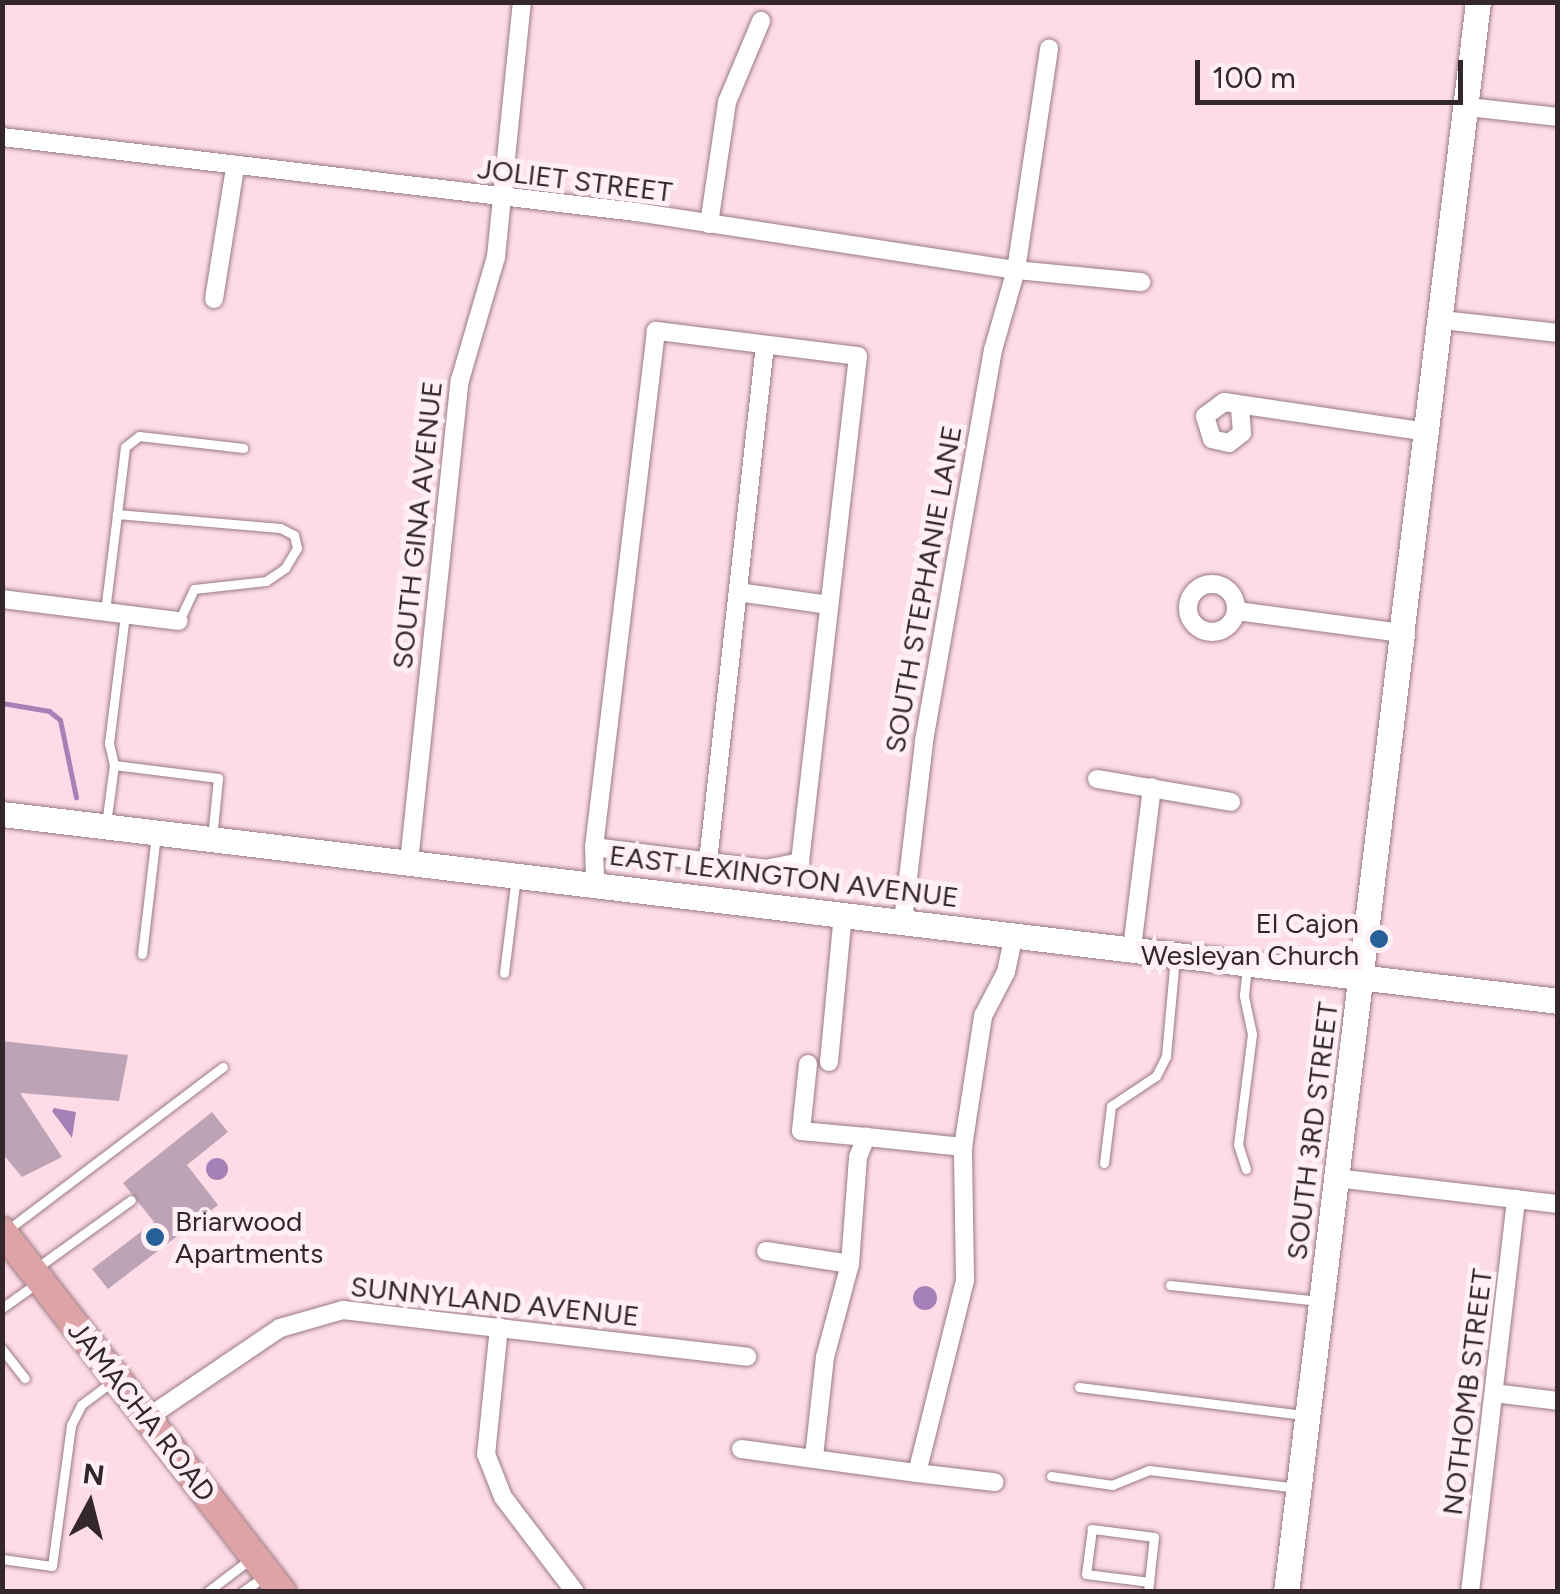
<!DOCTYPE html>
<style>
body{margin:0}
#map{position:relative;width:1560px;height:1594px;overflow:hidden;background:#fedce7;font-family:Figtree,sans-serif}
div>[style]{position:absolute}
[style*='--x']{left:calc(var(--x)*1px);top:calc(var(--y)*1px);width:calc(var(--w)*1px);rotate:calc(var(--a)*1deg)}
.water>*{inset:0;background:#a581b7}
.round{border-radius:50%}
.stream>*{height:5px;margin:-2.5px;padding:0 2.5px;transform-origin:2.5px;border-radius:2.5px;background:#a581b7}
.building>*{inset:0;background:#bda3b6}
.roads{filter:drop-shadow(0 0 2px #997a84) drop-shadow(0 0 2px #997a84)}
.lane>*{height:9px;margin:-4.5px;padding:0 4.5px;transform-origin:4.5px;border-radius:4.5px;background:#fff}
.street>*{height:18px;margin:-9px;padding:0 9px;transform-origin:9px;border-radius:9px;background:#fff}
.street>.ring{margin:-9px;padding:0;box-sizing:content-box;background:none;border:18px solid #fff;border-radius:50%}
.secondary>*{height:25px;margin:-12.5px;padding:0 12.5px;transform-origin:12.5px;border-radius:12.5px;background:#fff}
.primary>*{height:28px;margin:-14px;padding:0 14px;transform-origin:14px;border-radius:14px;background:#dea3a6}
.dots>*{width:28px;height:28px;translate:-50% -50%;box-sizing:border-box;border:5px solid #fef0f4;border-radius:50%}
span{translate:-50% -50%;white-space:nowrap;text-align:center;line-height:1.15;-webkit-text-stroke:10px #fef0f4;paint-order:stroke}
.street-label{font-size:28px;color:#34272b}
.poi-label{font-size:28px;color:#34272b}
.right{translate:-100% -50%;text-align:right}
.left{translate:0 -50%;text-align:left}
.frame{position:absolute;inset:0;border:5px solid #34272b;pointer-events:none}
.north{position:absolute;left:40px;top:1454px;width:100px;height:100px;-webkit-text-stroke:8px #fef0f4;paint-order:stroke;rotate:7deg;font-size:28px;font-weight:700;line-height:40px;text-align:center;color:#34272b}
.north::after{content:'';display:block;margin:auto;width:35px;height:45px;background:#34272b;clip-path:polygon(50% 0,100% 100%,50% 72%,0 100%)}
.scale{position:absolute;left:1195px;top:60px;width:268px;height:45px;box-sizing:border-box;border:5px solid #34272b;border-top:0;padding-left:12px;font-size:30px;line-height:35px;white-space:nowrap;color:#34272b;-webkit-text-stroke:8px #fef0f4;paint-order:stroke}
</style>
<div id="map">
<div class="water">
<div style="clip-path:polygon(54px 1108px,76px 1112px,72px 1138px,52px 1111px)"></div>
<div class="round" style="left:206px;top:1158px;width:22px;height:22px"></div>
<div class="round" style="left:913px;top:1286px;width:24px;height:24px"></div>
</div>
<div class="stream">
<div style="--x:2;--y:703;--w:48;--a:9.7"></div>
<div style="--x:49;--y:711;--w:14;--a:39"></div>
<div style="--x:60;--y:720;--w:79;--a:78.3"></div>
</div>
<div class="building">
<div style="clip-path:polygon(2px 1041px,128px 1055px,119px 1101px,20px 1093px,62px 1157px,22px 1177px,2px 1153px)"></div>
<div style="clip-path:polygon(212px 1112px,228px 1132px,187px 1165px,218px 1205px,108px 1289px,92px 1269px,154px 1222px,123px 1183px)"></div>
</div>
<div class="roads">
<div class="lane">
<div style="--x:105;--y:611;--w:98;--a:-82.9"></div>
<div style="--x:179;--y:621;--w:35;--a:-65"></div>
<div style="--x:194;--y:589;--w:72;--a:-6.3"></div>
<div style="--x:266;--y:581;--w:23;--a:-34"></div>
<div style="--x:285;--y:568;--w:23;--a:-59"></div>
<div style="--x:297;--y:548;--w:13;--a:-103"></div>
<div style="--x:294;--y:535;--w:16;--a:-153"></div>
<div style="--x:280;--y:528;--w:164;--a:-175.1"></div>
<div style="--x:117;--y:514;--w:67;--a:-83.2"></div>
<div style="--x:125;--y:447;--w:18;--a:-38"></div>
<div style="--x:139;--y:436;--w:105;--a:6.6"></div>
<div style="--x:114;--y:765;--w:23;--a:-103"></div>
<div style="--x:109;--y:743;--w:129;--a:-82.9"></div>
<div style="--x:106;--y:824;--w:60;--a:-82.3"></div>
<div style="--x:114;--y:765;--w:105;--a:7.1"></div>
<div style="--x:218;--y:778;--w:60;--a:95.7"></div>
<div style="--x:142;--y:954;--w:120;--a:-83.3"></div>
<div style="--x:504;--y:973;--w:98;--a:-82.9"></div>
<div style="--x:1104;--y:1163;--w:57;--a:-83"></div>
<div style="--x:1111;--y:1106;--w:54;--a:-33.7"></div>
<div style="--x:1156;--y:1076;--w:22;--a:-63"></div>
<div style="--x:1166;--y:1056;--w:99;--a:-84.8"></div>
<div style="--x:1246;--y:1169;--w:25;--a:-108"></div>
<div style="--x:1238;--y:1145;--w:112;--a:-82.8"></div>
<div style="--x:1252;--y:1034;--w:40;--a:-102"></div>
<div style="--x:1244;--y:995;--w:29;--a:-84"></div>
<div style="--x:6;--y:1231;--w:272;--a:-37.1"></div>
<div style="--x:35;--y:1269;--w:118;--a:-35.7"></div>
<div style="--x:1170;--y:1285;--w:150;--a:6.1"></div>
<div style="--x:2;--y:1308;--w:43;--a:-35.5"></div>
<div style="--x:2;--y:1349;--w:37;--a:52"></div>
<div style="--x:1079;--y:1387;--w:228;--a:7.1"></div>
<div style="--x:1051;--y:1476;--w:62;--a:8.4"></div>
<div style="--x:1112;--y:1485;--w:40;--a:-22"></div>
<div style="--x:1149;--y:1470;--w:150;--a:6.9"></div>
<div style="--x:2;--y:1559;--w:50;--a:8"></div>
<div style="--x:52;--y:1566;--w:142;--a:-82.3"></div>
<div style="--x:71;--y:1425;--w:22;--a:-63"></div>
<div style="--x:81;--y:1405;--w:39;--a:-37"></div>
<div style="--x:207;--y:1592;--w:58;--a:-37.3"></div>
<div style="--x:242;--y:1592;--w:28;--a:-35"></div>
<div style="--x:1148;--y:1592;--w:10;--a:-84"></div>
<div style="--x:1149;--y:1582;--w:45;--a:-83.7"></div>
<div style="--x:1154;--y:1537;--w:63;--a:-172.6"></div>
<div style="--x:1092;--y:1529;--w:45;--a:97.6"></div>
<div style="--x:1086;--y:1574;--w:64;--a:7.2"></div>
</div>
<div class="street">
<div style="--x:1468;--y:107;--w:91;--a:6.3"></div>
<div style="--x:2;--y:137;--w:638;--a:6.75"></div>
<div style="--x:636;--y:212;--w:384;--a:8.7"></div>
<div style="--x:1016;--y:270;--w:126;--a:5.5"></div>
<div style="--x:709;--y:224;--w:123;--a:-81.6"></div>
<div style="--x:727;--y:102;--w:88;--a:-67.2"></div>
<div style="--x:214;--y:299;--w:133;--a:-80.9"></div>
<div style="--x:1442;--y:320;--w:117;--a:6.4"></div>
<div style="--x:1240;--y:409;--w:24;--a:85"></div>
<div style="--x:1242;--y:433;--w:16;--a:142"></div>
<div style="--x:1229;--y:443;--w:17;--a:-167"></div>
<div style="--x:1212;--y:439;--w:24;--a:-107"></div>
<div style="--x:1205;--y:416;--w:24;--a:-36"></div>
<div style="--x:1224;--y:402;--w:205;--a:8.4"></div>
<div class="ring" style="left:1188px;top:584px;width:30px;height:30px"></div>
<div style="--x:738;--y:592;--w:92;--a:8.1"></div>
<div style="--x:2;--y:599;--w:178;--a:7.1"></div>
<div style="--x:1237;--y:611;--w:166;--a:7.6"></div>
<div style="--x:1402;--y:633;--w:6;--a:-90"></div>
<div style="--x:1097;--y:779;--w:136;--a:9.7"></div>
<div style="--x:594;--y:847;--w:172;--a:7.3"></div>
<div style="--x:765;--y:869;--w:36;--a:-11"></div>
<div style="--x:800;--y:862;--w:509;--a:-83.46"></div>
<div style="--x:858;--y:356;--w:204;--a:-172.9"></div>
<div style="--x:656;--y:331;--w:520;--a:96.85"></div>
<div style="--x:594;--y:847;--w:36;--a:88"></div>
<div style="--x:708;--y:861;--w:519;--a:-83.7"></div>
<div style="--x:409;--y:862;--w:485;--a:-84"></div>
<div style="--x:460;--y:380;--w:128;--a:-73.7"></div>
<div style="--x:496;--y:257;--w:256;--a:-84.2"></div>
<div style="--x:903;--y:921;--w:181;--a:-83.3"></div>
<div style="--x:924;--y:741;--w:397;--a:-80"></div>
<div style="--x:993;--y:350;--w:83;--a:-74"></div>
<div style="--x:1016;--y:270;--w:224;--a:-81.5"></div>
<div style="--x:1132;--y:948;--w:162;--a:-82.9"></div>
<div style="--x:829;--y:1062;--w:149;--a:-84.6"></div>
<div style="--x:808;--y:1064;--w:67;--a:96"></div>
<div style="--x:801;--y:1131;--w:65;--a:5.3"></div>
<div style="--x:1336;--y:1178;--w:224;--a:6.7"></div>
<div style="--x:766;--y:1251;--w:85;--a:8.8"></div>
<div style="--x:850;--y:1264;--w:96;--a:105"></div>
<div style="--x:825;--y:1357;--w:101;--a:96.3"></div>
<div style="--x:850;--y:1264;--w:107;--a:-85.7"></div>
<div style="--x:858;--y:1157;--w:22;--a:-68"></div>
<div style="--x:866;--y:1137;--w:98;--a:5.9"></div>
<div style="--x:499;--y:1327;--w:128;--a:95.8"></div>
<div style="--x:486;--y:1454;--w:46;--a:68.4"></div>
<div style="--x:503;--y:1497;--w:119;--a:52.8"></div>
<div style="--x:1494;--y:1393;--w:64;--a:7.1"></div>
<div style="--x:147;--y:1418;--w:161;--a:-34.1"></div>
<div style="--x:280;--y:1328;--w:66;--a:-15.9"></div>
<div style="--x:343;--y:1310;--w:407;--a:6.6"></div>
<div style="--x:741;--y:1449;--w:178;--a:7.8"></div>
<div style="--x:917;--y:1473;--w:199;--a:-76"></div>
<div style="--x:965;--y:1280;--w:133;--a:-90.9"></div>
<div style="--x:963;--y:1147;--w:133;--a:-81.3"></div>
<div style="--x:983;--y:1016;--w:50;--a:-62.4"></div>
<div style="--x:1006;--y:972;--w:38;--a:-78"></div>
<div style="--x:917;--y:1473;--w:78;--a:6.7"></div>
<div style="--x:1470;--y:1592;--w:396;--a:-83.3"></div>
</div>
<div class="secondary">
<div style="--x:1402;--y:627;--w:630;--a:-83.07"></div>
<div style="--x:2;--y:814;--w:1567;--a:6.85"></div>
<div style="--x:1286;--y:1592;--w:966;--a:-83.1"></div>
</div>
<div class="primary">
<div style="--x:2;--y:1231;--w:457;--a:52.2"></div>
</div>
</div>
<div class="dots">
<div style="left:1379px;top:939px;background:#275f97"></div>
<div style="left:155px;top:1237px;background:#275f97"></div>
</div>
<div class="street-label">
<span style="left:575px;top:180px;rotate:7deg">JOLIET STREET</span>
<span style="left:417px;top:525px;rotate:-84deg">SOUTH GINA AVENUE</span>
<span style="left:923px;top:589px;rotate:-80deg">SOUTH STEPHANIE LANE</span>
<span style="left:784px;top:876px;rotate:7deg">EAST LEXINGTON AVENUE</span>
<span style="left:1312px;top:1131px;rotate:-83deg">SOUTH 3RD STREET</span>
<span style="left:495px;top:1301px;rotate:6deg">SUNNYLAND AVENUE</span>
<span style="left:1467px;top:1392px;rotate:-83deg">NOTHOMB STREET</span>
<span style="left:142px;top:1411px;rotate:52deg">JAMACHA ROAD</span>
</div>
<div class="poi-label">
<span class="right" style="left:1359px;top:939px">El Cajon<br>Wesleyan Church</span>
<span class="left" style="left:175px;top:1237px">Briarwood<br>Apartments</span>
</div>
<div class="frame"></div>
<div class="north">N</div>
<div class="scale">100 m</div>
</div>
